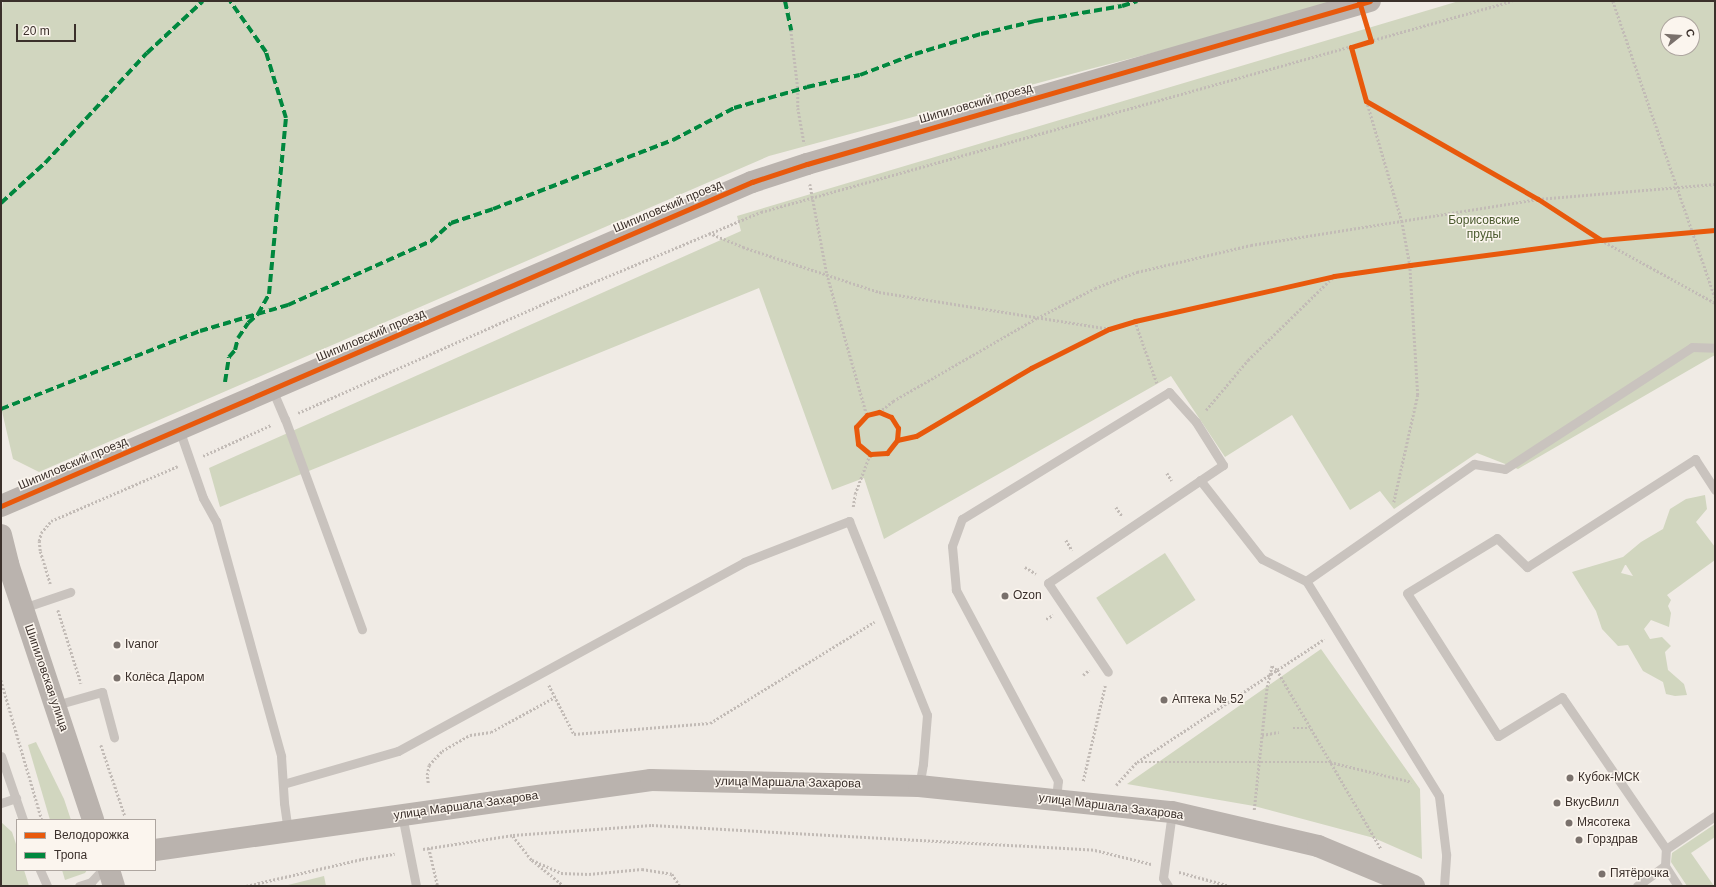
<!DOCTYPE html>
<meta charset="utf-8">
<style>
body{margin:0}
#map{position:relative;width:1716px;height:887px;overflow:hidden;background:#f0ebe5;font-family:Helvetica,sans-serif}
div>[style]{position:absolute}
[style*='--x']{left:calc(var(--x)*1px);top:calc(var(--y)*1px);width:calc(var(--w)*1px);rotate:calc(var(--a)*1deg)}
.green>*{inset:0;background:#d1d6bf;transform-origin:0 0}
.path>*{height:2.5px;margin-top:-1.25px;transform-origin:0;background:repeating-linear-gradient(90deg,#c2bbb6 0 2px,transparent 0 4px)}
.lane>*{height:9px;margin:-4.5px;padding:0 4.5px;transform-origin:4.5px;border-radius:4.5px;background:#c9c3be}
.secondary>*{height:22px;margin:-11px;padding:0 11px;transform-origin:11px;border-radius:11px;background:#bab3ae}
.quiet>*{height:4px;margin-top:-2px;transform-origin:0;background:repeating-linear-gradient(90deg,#00873e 0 8px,transparent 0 12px)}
.cycleway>*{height:5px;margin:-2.5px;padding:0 2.5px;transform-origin:2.5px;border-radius:2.5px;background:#e8590c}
.dots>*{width:11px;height:11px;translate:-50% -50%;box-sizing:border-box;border:2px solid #fbf5ee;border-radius:50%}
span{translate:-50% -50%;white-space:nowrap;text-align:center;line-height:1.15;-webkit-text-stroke:3px #fbf5ee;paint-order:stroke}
.street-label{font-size:12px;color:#3b302b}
.park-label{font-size:12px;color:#4a5a2e}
.poi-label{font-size:12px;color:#3b302b}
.left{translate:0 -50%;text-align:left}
.frame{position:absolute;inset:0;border:2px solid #3b302b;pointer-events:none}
.legend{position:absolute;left:16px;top:819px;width:140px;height:52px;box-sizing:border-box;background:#fbf5ee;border:1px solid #aea6a0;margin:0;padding:5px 7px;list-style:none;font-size:12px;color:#3b302b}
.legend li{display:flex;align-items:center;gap:8px;height:20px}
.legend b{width:20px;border:1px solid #aea6a0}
.north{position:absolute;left:1660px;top:16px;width:40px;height:40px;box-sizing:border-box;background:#fbf5ee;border:1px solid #aea6a0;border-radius:50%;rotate:73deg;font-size:11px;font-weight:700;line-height:16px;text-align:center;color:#3b302b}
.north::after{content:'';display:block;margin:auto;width:14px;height:18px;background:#7a716c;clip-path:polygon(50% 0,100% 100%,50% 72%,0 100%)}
.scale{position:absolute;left:16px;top:24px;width:60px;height:18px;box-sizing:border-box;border:2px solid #3b302b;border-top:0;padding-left:5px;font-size:12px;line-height:14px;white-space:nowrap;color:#3b302b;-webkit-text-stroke:3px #fbf5ee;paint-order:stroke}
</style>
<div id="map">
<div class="green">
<div style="clip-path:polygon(3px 1px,1354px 1px,1090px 69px,769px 156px,39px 472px,13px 459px,1px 407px,1px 20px)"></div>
<div style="clip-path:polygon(evenodd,1459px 1px,1715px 1px,1715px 355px,1518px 469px,1477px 453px,1394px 509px,1380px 491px,1350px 510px,1292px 415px,1225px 457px,1171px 376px,884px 539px,864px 478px,832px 490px,759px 288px,220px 507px,209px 468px,741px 231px,737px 216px,1459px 1px,1668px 24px,1692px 24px,1692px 48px,1668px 48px,1668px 24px)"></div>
<div style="clip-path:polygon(evenodd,1705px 495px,1707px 509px,1696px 522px,1715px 547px,1715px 560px,1667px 595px,1671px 600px,1668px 606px,1671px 613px,1669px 627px,1651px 620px,1644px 629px,1650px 639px,1662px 637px,1671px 646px,1665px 652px,1668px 670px,1684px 684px,1687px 695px,1675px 696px,1666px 694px,1663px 682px,1643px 671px,1628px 645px,1618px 646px,1602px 629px,1596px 611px,1572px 572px,1623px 557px,1641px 542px,1663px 529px,1670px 509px,1686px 499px,1705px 495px,1625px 565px,1626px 565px,1633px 576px,1621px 573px,1625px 565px)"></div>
<div style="left:1165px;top:553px;width:56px;height:82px;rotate:57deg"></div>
<div style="clip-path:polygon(1321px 649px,1420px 789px,1422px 859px,1374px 838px,1254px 806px,1127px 784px)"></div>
<div style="clip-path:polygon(36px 742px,64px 799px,71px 820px,50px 820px,28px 745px)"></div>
<div style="clip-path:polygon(1px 822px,12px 832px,17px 847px,17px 870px,24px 870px,29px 886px,1px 886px)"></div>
<div style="clip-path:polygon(1715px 824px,1715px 837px,1691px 853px,1714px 886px,1687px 886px,1671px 862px,1672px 853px)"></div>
<div style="clip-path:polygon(62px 870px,87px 870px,85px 873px,65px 880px)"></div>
<div style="clip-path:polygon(324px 876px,326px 886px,284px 886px)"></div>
</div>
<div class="path">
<div style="--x:1613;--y:1;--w:313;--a:71"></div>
<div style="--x:791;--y:30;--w:59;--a:83.2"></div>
<div style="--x:798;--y:89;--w:19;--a:90"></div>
<div style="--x:798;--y:108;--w:36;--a:80"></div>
<div style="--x:1351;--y:47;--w:181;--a:73.7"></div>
<div style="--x:1402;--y:221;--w:45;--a:79.7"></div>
<div style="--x:1410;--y:265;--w:130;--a:86.5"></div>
<div style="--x:1418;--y:395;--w:110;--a:102.6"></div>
<div style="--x:1366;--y:101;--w:198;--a:29.7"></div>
<div style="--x:1538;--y:199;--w:75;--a:33.1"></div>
<div style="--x:1601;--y:240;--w:130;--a:28.9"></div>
<div style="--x:810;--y:184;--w:92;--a:79.3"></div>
<div style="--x:827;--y:274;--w:147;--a:74.2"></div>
<div style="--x:709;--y:233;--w:37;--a:22"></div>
<div style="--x:743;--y:247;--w:143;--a:18.3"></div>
<div style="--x:879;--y:292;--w:233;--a:9.1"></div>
<div style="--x:1135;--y:321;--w:66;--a:70.5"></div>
<div style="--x:1206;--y:410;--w:65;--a:-50"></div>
<div style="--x:1248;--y:360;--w:120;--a:-44.3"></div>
<div style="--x:879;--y:412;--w:18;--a:-38"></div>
<div style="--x:893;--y:401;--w:166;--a:-30"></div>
<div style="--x:1037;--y:318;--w:65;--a:-27.3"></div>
<div style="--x:1095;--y:288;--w:45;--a:-20.9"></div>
<div style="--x:1137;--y:272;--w:117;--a:-13.3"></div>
<div style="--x:1251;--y:245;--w:291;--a:-9.1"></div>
<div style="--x:1538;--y:199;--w:178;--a:-4.8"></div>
<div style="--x:298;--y:413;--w:288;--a:-24"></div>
<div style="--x:561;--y:296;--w:217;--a:-22.8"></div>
<div style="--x:761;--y:212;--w:780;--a:-15.69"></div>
<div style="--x:203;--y:456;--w:75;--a:-24.5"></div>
<div style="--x:1167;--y:473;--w:9;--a:58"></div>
<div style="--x:853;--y:507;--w:13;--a:-81"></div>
<div style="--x:855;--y:494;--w:43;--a:-69.4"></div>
<div style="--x:1116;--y:507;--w:11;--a:56"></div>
<div style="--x:1066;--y:540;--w:12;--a:59"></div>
<div style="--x:1025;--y:567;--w:13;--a:32"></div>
<div style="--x:50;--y:584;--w:34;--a:-107"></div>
<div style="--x:40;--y:551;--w:10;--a:-96"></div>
<div style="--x:39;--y:541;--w:8;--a:-76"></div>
<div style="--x:41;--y:533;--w:16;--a:-50"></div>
<div style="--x:51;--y:521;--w:138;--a:-23.4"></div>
<div style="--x:58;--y:610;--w:77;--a:72.5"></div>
<div style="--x:1046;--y:619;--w:8;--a:-30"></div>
<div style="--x:1083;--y:675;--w:8;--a:-40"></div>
<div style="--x:1;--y:680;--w:146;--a:73.7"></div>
<div style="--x:549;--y:685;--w:55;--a:63"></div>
<div style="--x:574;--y:734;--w:136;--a:-4.6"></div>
<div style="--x:710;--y:723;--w:193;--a:-31.6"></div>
<div style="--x:1293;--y:728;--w:17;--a:0"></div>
<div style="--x:1262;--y:735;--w:17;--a:-10"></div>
<div style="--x:101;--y:745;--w:75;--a:71.3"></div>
<div style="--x:1137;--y:762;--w:193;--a:0"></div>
<div style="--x:1330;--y:762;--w:84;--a:13.7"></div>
<div style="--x:1083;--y:781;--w:98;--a:-77"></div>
<div style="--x:428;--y:783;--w:8;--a:-97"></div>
<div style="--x:427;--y:775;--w:10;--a:-79"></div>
<div style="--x:429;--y:765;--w:19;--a:-47"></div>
<div style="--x:442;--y:751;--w:32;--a:-30"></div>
<div style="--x:470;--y:735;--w:21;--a:-8"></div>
<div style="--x:491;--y:732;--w:73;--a:-28.7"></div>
<div style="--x:1116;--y:785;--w:31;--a:-48"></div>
<div style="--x:1137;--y:762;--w:224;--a:-33.3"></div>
<div style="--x:1254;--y:810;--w:124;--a:-84"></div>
<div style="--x:1267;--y:687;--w:22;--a:-77"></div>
<div style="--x:1272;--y:666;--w:6;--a:39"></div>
<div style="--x:1277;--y:670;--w:207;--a:59.8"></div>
<div style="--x:513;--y:836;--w:31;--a:52"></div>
<div style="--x:532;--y:860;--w:41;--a:39.1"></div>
<div style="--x:429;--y:848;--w:39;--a:77"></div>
<div style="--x:423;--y:849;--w:91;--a:-8.8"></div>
<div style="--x:513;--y:835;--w:139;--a:-4.1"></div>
<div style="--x:652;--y:825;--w:444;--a:3.2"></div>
<div style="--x:1095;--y:850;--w:58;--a:14"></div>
<div style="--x:532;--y:860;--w:32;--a:24"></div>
<div style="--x:561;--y:873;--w:28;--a:2"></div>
<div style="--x:589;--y:874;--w:53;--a:-5.4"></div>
<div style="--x:642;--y:869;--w:30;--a:9"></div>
<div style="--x:672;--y:874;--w:14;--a:56"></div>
<div style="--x:1179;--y:872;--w:53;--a:15.4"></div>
<div style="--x:246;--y:886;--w:119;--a:-13.1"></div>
<div style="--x:362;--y:859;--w:33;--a:-9"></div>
</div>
<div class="lane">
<div style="--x:272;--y:389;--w:33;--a:67"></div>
<div style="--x:285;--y:419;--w:224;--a:69.9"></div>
<div style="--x:179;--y:429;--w:73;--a:70.8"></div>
<div style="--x:203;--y:498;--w:26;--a:61"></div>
<div style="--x:216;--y:521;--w:244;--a:74.5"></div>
<div style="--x:281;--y:756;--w:47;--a:86.3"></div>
<div style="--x:284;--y:803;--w:28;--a:82"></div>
<div style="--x:1200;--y:480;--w:100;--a:51.9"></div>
<div style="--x:1262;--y:559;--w:49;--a:26.6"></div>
<div style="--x:23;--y:608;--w:50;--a:-18.8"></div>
<div style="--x:56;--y:705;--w:48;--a:-15.8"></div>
<div style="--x:102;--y:692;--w:47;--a:75.1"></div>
<div style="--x:1;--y:756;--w:68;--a:71"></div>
<div style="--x:283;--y:784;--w:120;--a:-16"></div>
<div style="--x:398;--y:751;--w:394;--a:-28.6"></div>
<div style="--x:744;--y:562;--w:113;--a:-21.3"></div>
<div style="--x:849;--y:521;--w:209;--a:68.1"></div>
<div style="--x:927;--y:715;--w:49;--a:94.7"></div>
<div style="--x:923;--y:764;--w:22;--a:100"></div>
<div style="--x:1056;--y:799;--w:18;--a:-84"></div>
<div style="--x:1058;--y:781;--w:217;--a:-118.1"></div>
<div style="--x:956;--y:590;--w:44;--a:-95.2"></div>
<div style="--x:952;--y:546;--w:29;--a:-70"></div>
<div style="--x:962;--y:519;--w:243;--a:-31.5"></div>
<div style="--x:1169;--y:392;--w:40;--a:48"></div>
<div style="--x:1196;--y:422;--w:51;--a:57.9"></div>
<div style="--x:1223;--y:465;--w:211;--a:146"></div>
<div style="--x:1048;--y:583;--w:107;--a:56"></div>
<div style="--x:1;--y:803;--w:16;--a:-18"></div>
<div style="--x:402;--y:815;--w:72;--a:78.8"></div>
<div style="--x:1666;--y:849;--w:59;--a:-34"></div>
<div style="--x:1665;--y:866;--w:24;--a:57"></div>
<div style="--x:40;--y:870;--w:17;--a:66"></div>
<div style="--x:79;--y:886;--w:13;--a:-18"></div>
<div style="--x:91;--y:882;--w:16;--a:-47"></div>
<div style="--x:1168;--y:886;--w:9;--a:-122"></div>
<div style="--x:1163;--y:878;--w:67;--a:-82.2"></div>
<div style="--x:1444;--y:886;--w:32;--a:-86"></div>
<div style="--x:1446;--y:854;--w:58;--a:-96.9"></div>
<div style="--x:1439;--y:796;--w:253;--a:-121.7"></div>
<div style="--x:1306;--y:581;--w:205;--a:-34.9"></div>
<div style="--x:1474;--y:464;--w:31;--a:9"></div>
<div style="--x:1505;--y:469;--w:223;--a:-33.1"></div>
<div style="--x:1692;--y:347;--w:23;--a:2"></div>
<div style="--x:1637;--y:886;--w:34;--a:-36"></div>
<div style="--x:1665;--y:866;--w:17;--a:-87"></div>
<div style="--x:1666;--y:849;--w:184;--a:-124.4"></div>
<div style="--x:1562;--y:697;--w:75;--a:148.6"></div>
<div style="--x:1498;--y:736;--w:169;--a:-122.5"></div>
<div style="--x:1407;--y:593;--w:105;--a:-31.4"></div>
<div style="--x:1497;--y:538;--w:42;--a:44"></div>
<div style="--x:1527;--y:567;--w:200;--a:-32.7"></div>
<div style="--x:1695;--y:459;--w:37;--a:57"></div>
</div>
<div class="secondary">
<div style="--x:1;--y:506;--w:818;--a:-23.34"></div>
<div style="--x:752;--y:182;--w:58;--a:-18.1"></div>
<div style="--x:807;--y:164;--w:586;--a:-16.15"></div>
<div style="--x:1;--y:535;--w:30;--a:76"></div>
<div style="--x:8;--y:564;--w:270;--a:71.6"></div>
<div style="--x:155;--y:850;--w:501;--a:-8.03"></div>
<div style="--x:651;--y:780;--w:268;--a:1.3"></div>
<div style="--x:919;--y:786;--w:254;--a:5.9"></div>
<div style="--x:1172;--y:812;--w:150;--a:13.1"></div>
<div style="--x:1318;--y:846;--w:104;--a:22.6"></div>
<div style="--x:109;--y:870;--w:17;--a:73"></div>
</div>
<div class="quiet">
<div style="--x:785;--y:1;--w:30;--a:78"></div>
<div style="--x:1;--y:203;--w:59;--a:-42.3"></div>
<div style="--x:45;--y:163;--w:150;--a:-47.2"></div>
<div style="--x:147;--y:53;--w:76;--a:-42.9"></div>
<div style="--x:225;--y:382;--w:25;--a:-81"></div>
<div style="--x:229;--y:357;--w:9;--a:-49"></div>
<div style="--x:235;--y:350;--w:12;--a:-76"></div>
<div style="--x:238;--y:338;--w:18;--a:-56"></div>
<div style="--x:248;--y:323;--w:13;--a:-42"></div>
<div style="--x:258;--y:314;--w:23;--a:-61"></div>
<div style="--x:269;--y:294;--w:177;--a:-84.5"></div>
<div style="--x:286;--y:118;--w:69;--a:-106.9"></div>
<div style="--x:266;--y:52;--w:62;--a:-125.2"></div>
<div style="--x:1;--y:409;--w:214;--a:-21.4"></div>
<div style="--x:200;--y:331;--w:92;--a:-16.5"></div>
<div style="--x:288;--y:305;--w:157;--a:-24.1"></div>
<div style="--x:431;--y:241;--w:27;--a:-42"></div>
<div style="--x:451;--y:223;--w:44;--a:-18.4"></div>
<div style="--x:493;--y:209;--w:193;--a:-21"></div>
<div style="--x:673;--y:140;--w:69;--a:-27.7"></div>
<div style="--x:734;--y:108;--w:76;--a:-16"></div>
<div style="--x:807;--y:87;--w:54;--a:-12.8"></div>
<div style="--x:860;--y:75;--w:59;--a:-20.9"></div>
<div style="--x:915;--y:54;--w:69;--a:-16.9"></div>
<div style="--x:981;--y:34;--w:56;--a:-13.5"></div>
<div style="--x:1035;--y:21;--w:88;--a:-9.8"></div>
<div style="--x:1122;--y:6;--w:16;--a:-18"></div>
</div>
<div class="cycleway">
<div style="--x:1359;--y:1;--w:42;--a:73.3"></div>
<div style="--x:1371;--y:41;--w:21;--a:163"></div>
<div style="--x:1351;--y:47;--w:56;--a:74.5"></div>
<div style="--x:1366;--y:101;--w:198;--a:29.7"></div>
<div style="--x:1538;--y:199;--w:75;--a:33.1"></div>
<div style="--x:897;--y:440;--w:12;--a:-85"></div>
<div style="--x:898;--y:428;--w:13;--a:-122"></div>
<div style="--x:891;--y:417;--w:13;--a:-157"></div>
<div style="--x:879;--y:412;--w:12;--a:166"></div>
<div style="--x:867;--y:415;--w:16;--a:133"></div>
<div style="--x:856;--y:427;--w:17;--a:83"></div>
<div style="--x:858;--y:444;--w:16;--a:40"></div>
<div style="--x:870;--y:454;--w:17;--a:-3"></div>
<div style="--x:887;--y:453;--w:16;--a:-52"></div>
<div style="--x:897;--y:440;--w:19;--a:-12"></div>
<div style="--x:916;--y:436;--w:134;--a:-30.6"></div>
<div style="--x:1031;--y:368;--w:87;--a:-26.6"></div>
<div style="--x:1109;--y:329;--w:27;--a:-17"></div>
<div style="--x:1135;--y:321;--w:204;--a:-12.7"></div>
<div style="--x:1334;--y:276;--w:77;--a:-8.2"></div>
<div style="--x:1410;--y:265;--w:193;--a:-7.5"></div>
<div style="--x:1601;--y:240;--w:114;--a:-5"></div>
<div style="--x:1;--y:506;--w:818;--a:-23.34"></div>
<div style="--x:752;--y:182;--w:58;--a:-18.1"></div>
<div style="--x:807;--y:164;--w:586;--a:-16.15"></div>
</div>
<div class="dots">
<div style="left:1005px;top:596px;background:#7a716c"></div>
<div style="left:117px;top:645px;background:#7a716c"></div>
<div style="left:117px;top:678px;background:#7a716c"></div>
<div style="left:1164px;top:700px;background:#7a716c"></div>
<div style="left:1570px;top:778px;background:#7a716c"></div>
<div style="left:1557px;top:803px;background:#7a716c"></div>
<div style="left:1569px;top:823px;background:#7a716c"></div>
<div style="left:1579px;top:840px;background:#7a716c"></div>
<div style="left:1602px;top:874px;background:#7a716c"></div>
</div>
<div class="street-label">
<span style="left:976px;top:104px;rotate:-16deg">Шипиловский проезд</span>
<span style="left:668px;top:207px;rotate:-23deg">Шипиловский проезд</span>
<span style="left:371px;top:336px;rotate:-23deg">Шипиловский проезд</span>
<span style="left:73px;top:464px;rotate:-23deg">Шипиловский проезд</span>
<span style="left:46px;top:678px;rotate:71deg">Шипиловская улица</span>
<span style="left:788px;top:783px;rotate:1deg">улица Маршала Захарова</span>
<span style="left:466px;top:806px;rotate:-8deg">улица Маршала Захарова</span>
<span style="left:1111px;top:807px;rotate:7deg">улица Маршала Захарова</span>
</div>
<div class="park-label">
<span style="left:1484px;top:228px">Борисовские<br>пруды</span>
</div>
<div class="poi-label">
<span class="left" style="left:1013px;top:596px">Ozon</span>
<span class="left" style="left:125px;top:645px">Ivanor</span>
<span class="left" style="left:125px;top:678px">Колёса Даром</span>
<span class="left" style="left:1172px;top:700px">Аптека № 52</span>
<span class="left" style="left:1578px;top:778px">Кубок-МСК</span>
<span class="left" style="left:1565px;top:803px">ВкусВилл</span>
<span class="left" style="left:1577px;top:823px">Мясотека</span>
<span class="left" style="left:1587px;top:840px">Горздрав</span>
<span class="left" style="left:1610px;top:874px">Пятёрочка</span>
</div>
<div class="frame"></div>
<ul class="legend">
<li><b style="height:5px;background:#e8590c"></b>Велодорожка</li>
<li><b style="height:5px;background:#00873e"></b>Тропа</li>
</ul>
<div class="north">С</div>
<div class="scale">20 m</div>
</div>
